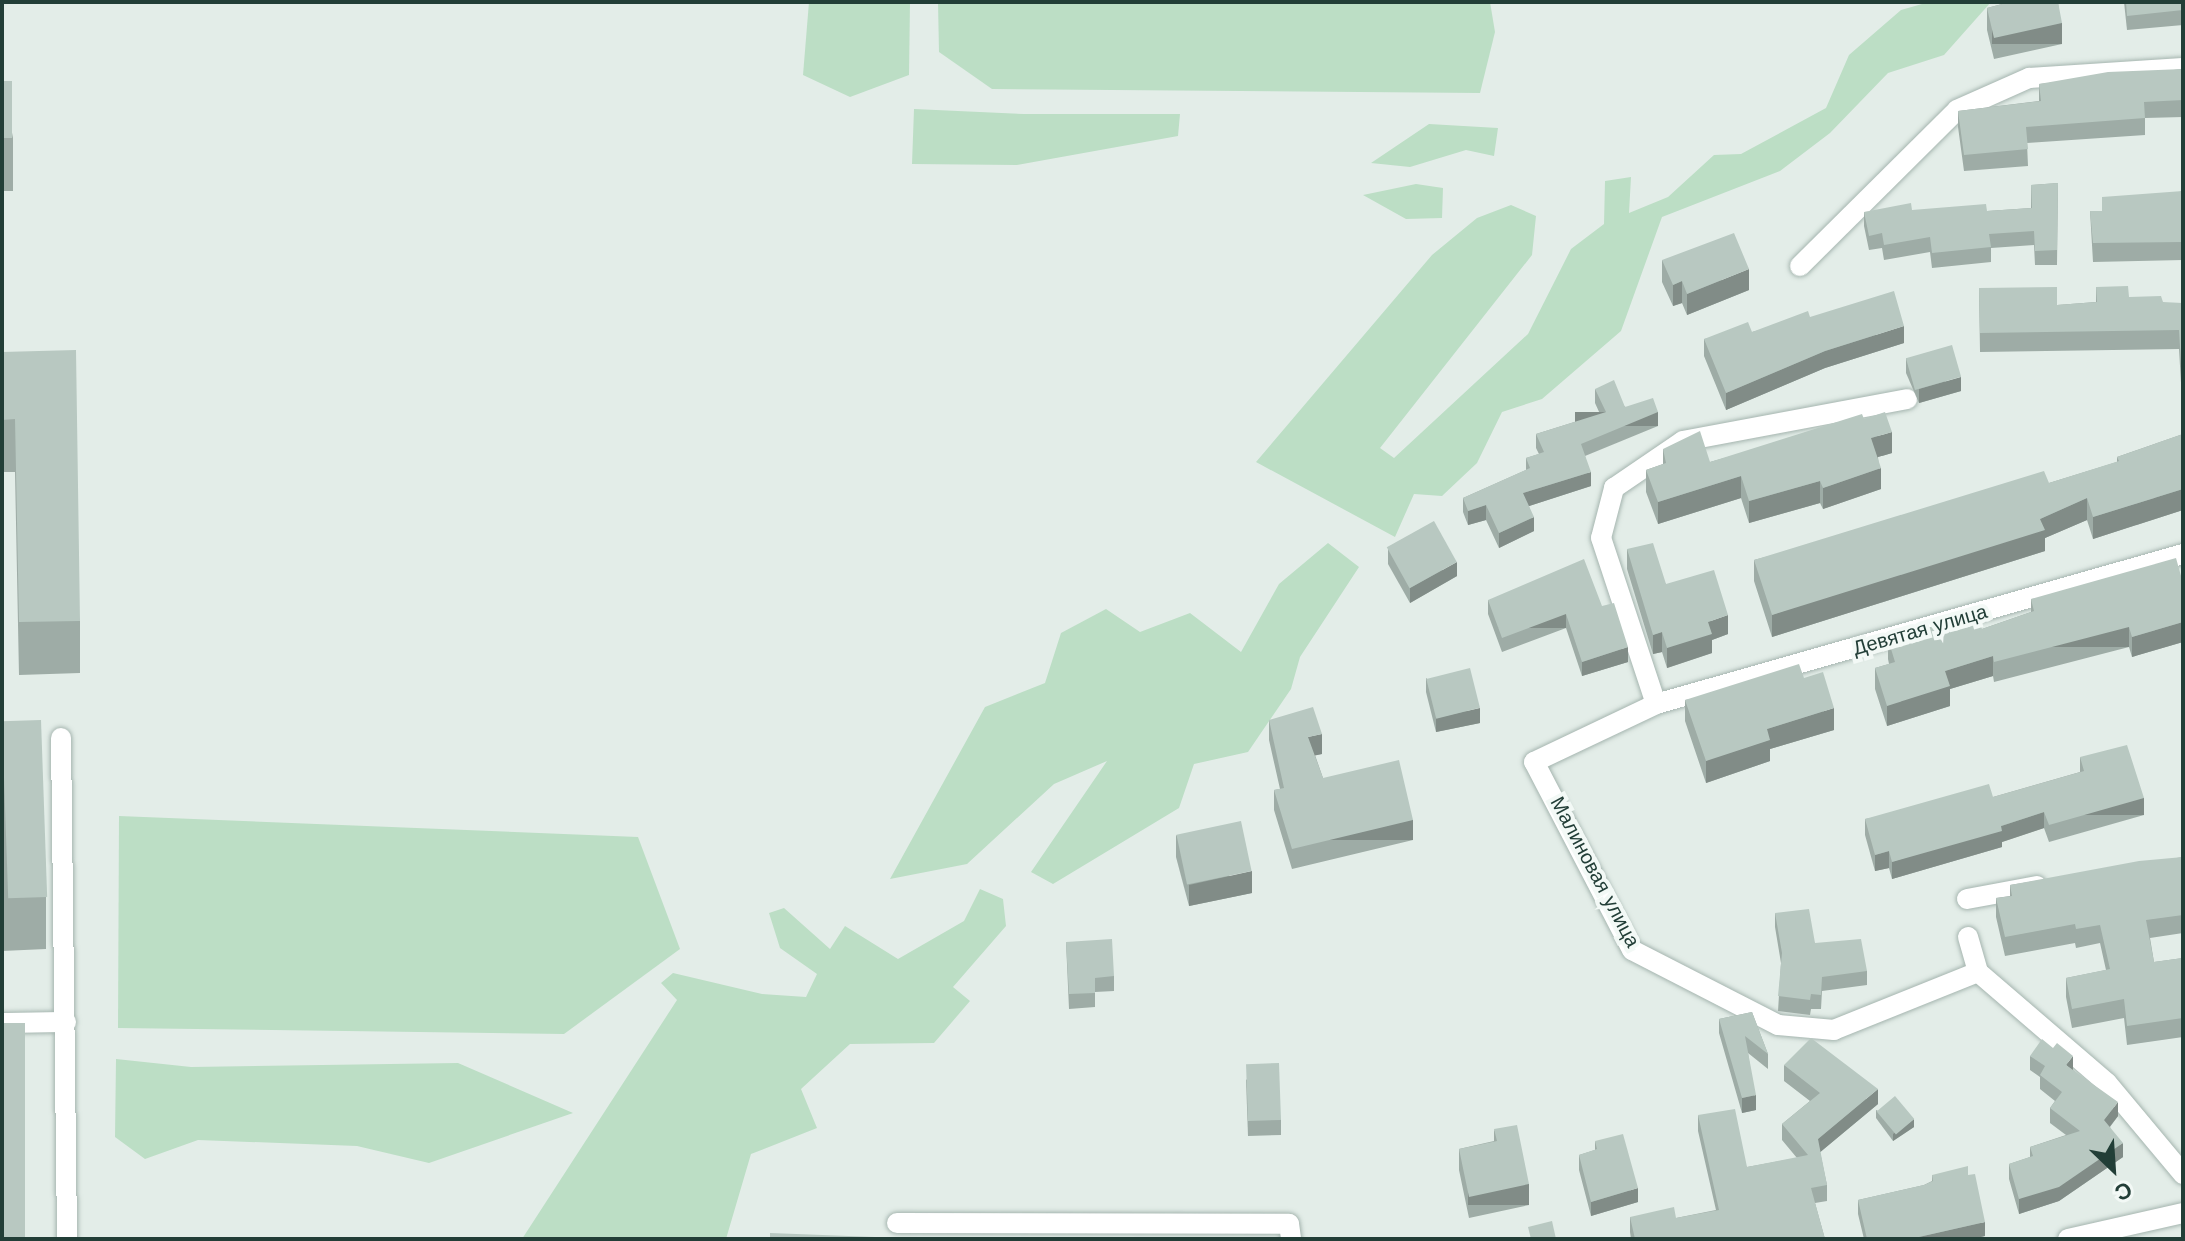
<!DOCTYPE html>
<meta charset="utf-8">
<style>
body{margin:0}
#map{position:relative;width:2185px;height:1241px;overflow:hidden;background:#e3ede8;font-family:"Work Sans",sans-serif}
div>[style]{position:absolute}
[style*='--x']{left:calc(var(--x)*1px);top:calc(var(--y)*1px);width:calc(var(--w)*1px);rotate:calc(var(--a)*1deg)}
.green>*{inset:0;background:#bcdec5}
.roads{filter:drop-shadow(0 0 2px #a5b5af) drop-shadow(0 0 2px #a5b5af)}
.minor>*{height:20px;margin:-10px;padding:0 10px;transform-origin:10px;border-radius:10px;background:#fff}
.wall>*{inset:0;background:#9eaca6}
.shaded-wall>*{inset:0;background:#818c87;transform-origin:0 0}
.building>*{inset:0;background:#b8c8c1;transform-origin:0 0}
span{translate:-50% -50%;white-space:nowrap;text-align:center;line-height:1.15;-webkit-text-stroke:8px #f3f9f6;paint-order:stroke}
.street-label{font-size:20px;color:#223e37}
.frame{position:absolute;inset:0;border:4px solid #223e37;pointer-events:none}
.north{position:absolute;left:2073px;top:1129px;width:80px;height:80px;-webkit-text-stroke:6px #f3f9f6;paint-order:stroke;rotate:155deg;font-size:22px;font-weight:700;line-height:32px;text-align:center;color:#223e37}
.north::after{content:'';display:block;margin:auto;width:28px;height:36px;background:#223e37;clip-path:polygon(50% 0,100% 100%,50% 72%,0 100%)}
</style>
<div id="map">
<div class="green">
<div style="clip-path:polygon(809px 2px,910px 2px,909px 75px,850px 97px,803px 75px)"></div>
<div style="clip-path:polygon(938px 2px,1490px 2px,1495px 32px,1480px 93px,992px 89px,939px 52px)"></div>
<div style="clip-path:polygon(1929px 2px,1991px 2px,1944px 55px,1888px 73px,1830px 133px,1780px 171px,1662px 217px,1621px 331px,1542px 399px,1502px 412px,1477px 463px,1442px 496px,1414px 494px,1395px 537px,1256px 462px,1432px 255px,1477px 218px,1511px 205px,1536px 216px,1532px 255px,1380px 448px,1394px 458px,1528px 334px,1571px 249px,1604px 224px,1605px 181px,1631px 177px,1629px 213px,1668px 197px,1714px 155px,1741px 154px,1826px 108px,1849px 55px,1901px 10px)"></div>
<div style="clip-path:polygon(914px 109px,1024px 114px,1180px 114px,1178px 136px,1017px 165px,912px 164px)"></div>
<div style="clip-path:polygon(1429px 124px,1498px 128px,1494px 156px,1466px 150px,1410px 167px,1371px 163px)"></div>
<div style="clip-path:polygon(1416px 184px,1443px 188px,1442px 218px,1406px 219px,1363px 195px)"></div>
<div style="clip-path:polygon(1328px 543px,1359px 567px,1300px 657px,1291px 689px,1248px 752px,1194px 764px,1179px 808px,1053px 884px,1031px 872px,1107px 761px,1054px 784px,967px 864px,890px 879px,985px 707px,1045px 683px,1061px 633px,1106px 609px,1140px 632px,1190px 613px,1241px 652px,1279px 584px)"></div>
<div style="clip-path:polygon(119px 816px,638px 837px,680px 949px,564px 1034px,118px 1028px)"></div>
<div style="clip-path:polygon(980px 889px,1003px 899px,1006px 926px,953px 987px,970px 1001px,934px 1043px,850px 1044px,801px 1089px,817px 1128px,751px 1154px,726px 1239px,522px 1239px,677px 1000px,661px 983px,673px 973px,762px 994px,806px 997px,817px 974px,780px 948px,769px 913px,784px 908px,830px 949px,845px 926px,898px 959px,964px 921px)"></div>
<div style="clip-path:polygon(116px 1059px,191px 1067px,458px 1063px,573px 1113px,429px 1163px,357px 1146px,198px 1140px,145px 1159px,115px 1137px)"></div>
</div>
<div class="roads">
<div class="minor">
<div style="--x:1800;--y:266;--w:221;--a:-44.8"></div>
<div style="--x:1957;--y:110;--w:79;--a:-24"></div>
<div style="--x:2029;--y:78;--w:154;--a:-3.7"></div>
<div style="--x:1656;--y:704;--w:175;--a:-108.3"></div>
<div style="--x:1601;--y:538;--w:52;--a:-75.4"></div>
<div style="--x:1614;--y:488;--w:83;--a:-34.3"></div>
<div style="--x:1683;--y:441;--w:228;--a:-10.6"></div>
<div style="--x:61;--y:738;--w:501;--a:89.31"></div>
<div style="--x:1967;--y:899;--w:71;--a:-10.5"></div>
<div style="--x:1968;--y:937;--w:36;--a:74"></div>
<div style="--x:1978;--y:972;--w:170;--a:40.7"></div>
<div style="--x:2107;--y:1083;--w:119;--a:50.1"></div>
<div style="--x:1978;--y:972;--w:155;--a:158.1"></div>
<div style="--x:1834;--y:1030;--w:56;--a:-174.9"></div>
<div style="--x:1778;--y:1025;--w:164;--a:-152.8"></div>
<div style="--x:1632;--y:950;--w:212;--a:-117.5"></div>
<div style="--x:1534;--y:762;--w:135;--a:-25.4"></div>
<div style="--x:1656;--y:704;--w:548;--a:-15.89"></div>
<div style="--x:2;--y:1023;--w:64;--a:-0.9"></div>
<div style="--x:897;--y:1223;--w:392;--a:0.1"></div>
<div style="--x:1289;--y:1224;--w:15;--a:82"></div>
<div style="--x:2068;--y:1239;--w:118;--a:-12.7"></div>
</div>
</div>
<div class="wall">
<div style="clip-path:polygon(2002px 2px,2058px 2px,2062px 44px,1994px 59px,1987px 30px,1987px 8px,2002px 4px)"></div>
<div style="clip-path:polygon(2124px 2px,2183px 2px,2183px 25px,2127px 30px)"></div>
<div style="clip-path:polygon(2183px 69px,2183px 117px,2145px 118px,2145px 135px,2027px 143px,2028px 166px,1964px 171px,1958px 127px,1958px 111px,2039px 101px,2039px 84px)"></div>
<div style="clip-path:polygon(2px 81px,13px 138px,13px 191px,2px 191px)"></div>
<div style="clip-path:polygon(2058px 183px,2057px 265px,2035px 265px,2034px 245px,1991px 248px,1991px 262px,1932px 268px,1930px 252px,1884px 260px,1882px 248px,1869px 250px,1864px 226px,1864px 212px,1912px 210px,1987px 211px,2031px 208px,2031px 185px)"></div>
<div style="clip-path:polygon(2183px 191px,2183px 260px,2093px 262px,2090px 211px,2102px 211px)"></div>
<div style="clip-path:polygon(1662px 260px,1749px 290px,1687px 315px,1682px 303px,1673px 306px,1662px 282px)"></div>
<div style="clip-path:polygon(2096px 287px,2129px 297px,2163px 302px,2183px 324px,2183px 383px,2181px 383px,2179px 349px,1980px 352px,1979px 288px,2057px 305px,2096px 302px)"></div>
<div style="clip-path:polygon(1810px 317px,1904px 343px,1825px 368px,1726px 410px,1704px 356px,1704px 339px,1752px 332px)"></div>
<div style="clip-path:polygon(2px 352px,80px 621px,80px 673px,19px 675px,15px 472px,2px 472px)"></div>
<div style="clip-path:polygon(1906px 358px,1961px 391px,1919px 403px,1906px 373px)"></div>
<div style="clip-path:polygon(1595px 389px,1658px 426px,1585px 456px,1591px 486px,1529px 506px,1534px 531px,1499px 548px,1486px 520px,1468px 525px,1463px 512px,1463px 498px,1526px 470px,1526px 458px,1539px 454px,1536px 448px,1536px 434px,1600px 414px,1595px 403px)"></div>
<div style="clip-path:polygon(2183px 392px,2183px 421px,2181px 414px,2181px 393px)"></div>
<div style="clip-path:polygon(1864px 419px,1892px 453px,1878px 457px,1881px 489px,1823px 509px,1820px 503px,1749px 523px,1741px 498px,1658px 524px,1646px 492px,1646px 470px,1663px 464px,1663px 449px,1710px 462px)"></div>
<div style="clip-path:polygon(2183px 434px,2183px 510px,2093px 539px,2087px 520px,2045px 538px,2045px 551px,1772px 637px,1754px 581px,1754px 560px,2049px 483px,2117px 462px,2117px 457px)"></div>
<div style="clip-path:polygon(1388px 549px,1457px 576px,1410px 603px,1388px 564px)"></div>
<div style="clip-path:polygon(1627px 549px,1666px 584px,1728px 634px,1712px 640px,1712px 653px,1667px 668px,1662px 652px,1653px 654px,1627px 569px)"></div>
<div style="clip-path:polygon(2183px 583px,2183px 642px,2132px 657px,2129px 647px,1994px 682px,1993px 676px,1950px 689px,1950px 706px,1887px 726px,1875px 689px,1875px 668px,1889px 664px,1888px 659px,1888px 639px,1982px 629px,2031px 612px,2031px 599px)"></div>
<div style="clip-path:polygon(1488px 600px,1602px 606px,1628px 662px,1582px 676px,1566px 628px,1502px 652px,1488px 614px)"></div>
<div style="clip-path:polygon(1426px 678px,1480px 723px,1436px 732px,1426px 692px)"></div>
<div style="clip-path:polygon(1804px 678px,1834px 730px,1770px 749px,1770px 761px,1706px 783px,1685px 721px,1685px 700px)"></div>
<div style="clip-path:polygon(1269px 720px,1322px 754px,1315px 755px,1323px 778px,1413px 840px,1292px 869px,1274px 810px,1274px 790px,1280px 789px,1269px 740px)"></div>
<div style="clip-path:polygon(2px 722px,46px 897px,46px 949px,2px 951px)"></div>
<div style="clip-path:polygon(2080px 757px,2144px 815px,2049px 842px,2044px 828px,2002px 842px,2002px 847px,1892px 879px,1889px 868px,1875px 871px,1865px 835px,1865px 819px,1993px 797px,2080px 772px)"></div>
<div style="clip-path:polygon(1176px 835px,1252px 893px,1189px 906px,1176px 857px)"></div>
<div style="clip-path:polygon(2183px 857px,2183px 933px,2150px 938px,2154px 962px,2183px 958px,2183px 1037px,2127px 1045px,2124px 1018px,2072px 1028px,2066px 997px,2066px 978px,2106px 970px,2100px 943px,2076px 948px,2075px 943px,2005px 956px,1996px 917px,1996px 898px,2010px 896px,2010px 885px)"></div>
<div style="clip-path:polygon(1775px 913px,1815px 943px,1867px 971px,1867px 985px,1822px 991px,1821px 1009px,1811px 1009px,1810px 1015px,1778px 1011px,1781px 963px,1775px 927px)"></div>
<div style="clip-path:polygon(1066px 942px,1114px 976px,1114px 991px,1095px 992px,1095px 1007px,1069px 1009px)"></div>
<div style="clip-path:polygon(1752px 1012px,1768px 1054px,1768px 1069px,1748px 1053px,1756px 1110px,1742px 1113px,1719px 1033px,1719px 1019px)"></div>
<div style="clip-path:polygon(2030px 1056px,2073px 1070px,2118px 1116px,2110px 1127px,2123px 1157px,2059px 1201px,2019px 1214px,2009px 1179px,2009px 1164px,2030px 1157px,2030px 1147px,2066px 1135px,2050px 1123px,2050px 1108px,2055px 1101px,2040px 1089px,2040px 1077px,2030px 1070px)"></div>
<div style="clip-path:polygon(1784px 1065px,1878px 1104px,1820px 1152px,1827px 1185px,1827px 1201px,1815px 1203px,1825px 1239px,1631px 1239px,1630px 1232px,1630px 1217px,1676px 1218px,1716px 1210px,1698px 1131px,1698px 1115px,1747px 1167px,1797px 1158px,1782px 1140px,1782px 1124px,1810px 1101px,1784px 1081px)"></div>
<div style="clip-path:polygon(1246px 1079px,1281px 1120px,1281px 1135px,1248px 1136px)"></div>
<div style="clip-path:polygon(1876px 1110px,1914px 1127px,1893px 1141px,1876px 1118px)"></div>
<div style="clip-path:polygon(1494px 1129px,1529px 1205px,1469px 1218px,1459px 1170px,1459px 1149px,1494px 1141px)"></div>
<div style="clip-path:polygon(1595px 1141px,1638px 1202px,1591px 1216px,1579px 1170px,1579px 1155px,1595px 1150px)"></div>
<div style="clip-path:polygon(1932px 1175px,1968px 1175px,1985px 1236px,1972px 1239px,1864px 1239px,1858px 1214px,1858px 1200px,1924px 1185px,1932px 1181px)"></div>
</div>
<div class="shaded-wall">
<div style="left:2062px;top:23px;width:21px;height:70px;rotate:90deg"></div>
<div style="clip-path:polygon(1749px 269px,1749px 290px,1687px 315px,1687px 294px)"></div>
<div style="clip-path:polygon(1682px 281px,1682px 303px,1673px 306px,1673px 285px)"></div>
<div style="clip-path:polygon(1904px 326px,1904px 343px,1825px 368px,1726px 410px,1726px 393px,1825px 351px)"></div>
<div style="clip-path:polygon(1961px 377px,1961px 391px,1919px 403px,1919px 389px)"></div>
<div style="left:1658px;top:412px;width:14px;height:83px;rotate:90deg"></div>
<div style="clip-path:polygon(1892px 432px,1892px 453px,1871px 459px,1871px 438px)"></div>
<div style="clip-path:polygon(1881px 468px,1881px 489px,1823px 509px,1823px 488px)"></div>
<div style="clip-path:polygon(1591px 472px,1591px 486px,1523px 508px,1523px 493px)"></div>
<div style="clip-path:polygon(1741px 476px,1741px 498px,1658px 524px,1658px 502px)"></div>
<div style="clip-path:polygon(1820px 481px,1820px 503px,1749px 523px,1749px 501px)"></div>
<div style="clip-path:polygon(2183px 489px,2183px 510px,2093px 539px,2093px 517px)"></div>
<div style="clip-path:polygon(2087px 498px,2087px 520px,2045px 538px,2045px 551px,1772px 637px,1772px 615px,2040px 519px)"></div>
<div style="clip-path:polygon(1486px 505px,1486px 520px,1468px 525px,1468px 511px)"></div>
<div style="clip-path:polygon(1534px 517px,1534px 531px,1499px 548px,1499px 533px)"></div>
<div style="clip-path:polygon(1457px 562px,1457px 576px,1410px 603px,1410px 588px)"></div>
<div style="left:1566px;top:614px;width:14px;height:68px;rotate:90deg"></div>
<div style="clip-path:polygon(1728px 615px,1728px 634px,1712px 640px,1712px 653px,1667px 668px,1667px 648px,1708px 622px)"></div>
<div style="clip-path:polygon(2183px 622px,2183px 642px,2132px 657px,2132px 637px)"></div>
<div style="left:2129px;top:627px;width:20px;height:139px;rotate:90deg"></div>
<div style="clip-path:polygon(1662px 632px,1662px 652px,1653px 654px,1653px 635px)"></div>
<div style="clip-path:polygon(1628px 647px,1628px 662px,1582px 676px,1582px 662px)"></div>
<div style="clip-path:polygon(1993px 656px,1993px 676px,1950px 689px,1950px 706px,1887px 726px,1887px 706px,1945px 671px)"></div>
<div style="clip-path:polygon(1480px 708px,1480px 723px,1436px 732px,1436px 718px)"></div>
<div style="clip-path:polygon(1834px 708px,1834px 730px,1770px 749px,1770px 761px,1706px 783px,1706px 761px,1767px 729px)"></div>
<div style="clip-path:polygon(1322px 734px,1322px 754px,1308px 757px,1308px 737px)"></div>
<div style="left:2144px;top:798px;width:17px;height:99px;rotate:90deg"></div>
<div style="clip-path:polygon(2044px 812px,2044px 828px,2002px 842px,2002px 847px,1892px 879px,1892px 862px)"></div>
<div style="left:1413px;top:820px;width:20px;height:124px;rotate:90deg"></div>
<div style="clip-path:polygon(1889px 851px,1889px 868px,1875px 871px,1875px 855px)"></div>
<div style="clip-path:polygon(1252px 871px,1252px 893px,1189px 906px,1189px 885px)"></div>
<div style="clip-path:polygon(2073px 1056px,2073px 1071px,2066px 1065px)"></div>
<div style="clip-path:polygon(1878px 1089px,1878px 1104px,1818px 1154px,1818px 1139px)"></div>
<div style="clip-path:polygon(1756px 1095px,1756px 1110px,1742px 1113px,1742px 1098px)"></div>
<div style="clip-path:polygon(2118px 1102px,2118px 1116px,2104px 1134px,2104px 1120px)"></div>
<div style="clip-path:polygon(1914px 1119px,1914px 1127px,1893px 1141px,1893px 1134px)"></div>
<div style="clip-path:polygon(2123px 1143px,2123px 1157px,2059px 1201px,2019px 1214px,2019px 1199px)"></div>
<div style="left:1529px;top:1184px;width:21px;height:61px;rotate:90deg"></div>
<div style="clip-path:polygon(1638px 1188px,1638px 1202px,1591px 1216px,1591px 1202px)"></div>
<div style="clip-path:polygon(1985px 1222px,1985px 1236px,1972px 1239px,1910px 1239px)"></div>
</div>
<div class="building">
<div style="clip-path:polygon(2006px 2px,2058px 2px,2062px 23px,1994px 38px,1987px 8px,2006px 3px)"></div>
<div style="clip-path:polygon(2126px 2px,2183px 2px,2183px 10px,2127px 16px)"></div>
<div style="clip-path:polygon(2183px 69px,2183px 100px,2144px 102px,2145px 118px,2026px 127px,2028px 149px,1964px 155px,1958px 111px,2041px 101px,2039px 84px,2108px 72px)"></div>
<div style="left:2px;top:81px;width:10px;height:57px"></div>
<div style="clip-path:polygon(2058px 183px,2057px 250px,2035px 251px,2034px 231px,1989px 234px,1991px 247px,1932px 253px,1930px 237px,1884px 245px,1882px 233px,1869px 236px,1864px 212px,1911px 203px,1912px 210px,1986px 204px,1987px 211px,2032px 208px,2031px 185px)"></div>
<div style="clip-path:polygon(2183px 191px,2183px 242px,2093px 243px,2090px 211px,2102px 211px,2102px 197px)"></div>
<div style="clip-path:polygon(1734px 233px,1749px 269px,1687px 294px,1682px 281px,1673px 285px,1662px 260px)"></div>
<div style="clip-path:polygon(2128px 286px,2129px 297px,2161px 296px,2163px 302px,2182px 303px,2181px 324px,2183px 324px,2183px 364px,2181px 364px,2179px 330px,1980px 333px,1979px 288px,2057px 287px,2057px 305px,2097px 302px,2096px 287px)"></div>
<div style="clip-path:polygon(1894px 291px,1904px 326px,1825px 351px,1726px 393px,1704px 339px,1748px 322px,1752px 332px,1808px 311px,1810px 317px)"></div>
<div style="left:1952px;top:345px;width:33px;height:48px;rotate:74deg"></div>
<div style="clip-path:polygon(76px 350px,80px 621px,19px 622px,15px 419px,2px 420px,2px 352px)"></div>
<div style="clip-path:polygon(1614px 380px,1625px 407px,1653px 398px,1658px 412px,1581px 444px,1591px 472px,1523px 493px,1534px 517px,1499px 533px,1486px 505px,1468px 511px,1463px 498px,1530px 468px,1526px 458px,1544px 452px,1536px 434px,1606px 412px,1595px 389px)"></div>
<div style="clip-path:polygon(1885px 412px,1892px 432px,1871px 438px,1881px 468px,1823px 488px,1820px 481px,1749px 501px,1741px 476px,1658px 502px,1646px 470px,1666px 463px,1663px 449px,1700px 431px,1710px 462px,1862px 414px,1864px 419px)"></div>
<div style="clip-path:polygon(2183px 434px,2183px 489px,2093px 517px,2087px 498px,2040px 519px,2045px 530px,1772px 615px,1754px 560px,2044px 471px,2049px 483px,2119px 461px,2117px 457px)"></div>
<div style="left:1434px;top:521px;width:47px;height:54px;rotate:61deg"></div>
<div style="clip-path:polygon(1653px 543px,1666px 584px,1714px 570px,1728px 615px,1708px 622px,1712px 634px,1667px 648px,1662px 632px,1653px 635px,1627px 549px)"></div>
<div style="clip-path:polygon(2176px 558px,2183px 583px,2183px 622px,2132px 637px,2129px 627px,1994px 662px,1993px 656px,1945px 671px,1950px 686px,1887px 706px,1875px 668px,1895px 662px,1888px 639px,1976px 614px,1982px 629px,2034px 611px,2031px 599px)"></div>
<div style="clip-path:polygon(1584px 559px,1602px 606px,1614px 603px,1628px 647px,1582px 662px,1566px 614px,1502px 638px,1488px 600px)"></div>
<div style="clip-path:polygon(1799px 664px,1804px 678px,1823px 672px,1834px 708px,1767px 729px,1770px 740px,1706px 761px,1685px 700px)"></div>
<div style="left:1470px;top:668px;width:41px;height:45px;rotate:76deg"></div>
<div style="clip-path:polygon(1313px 707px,1322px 734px,1308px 737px,1323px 778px,1399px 760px,1413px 820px,1292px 849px,1274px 790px,1284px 788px,1269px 720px)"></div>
<div style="left:41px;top:720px;width:177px;height:39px;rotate:88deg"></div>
<div style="clip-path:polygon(2127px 745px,2144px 798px,2049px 825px,2044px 812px,2001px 826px,2002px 831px,1892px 862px,1889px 851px,1875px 855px,1865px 819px,1989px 784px,1993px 797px,2084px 771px,2080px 757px)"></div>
<div style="left:1241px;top:821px;width:51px;height:66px;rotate:78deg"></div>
<div style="clip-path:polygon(2183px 857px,2183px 915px,2146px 920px,2154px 962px,2183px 958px,2183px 1018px,2127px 1026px,2124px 999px,2072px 1009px,2066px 978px,2110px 969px,2100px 925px,2076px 929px,2075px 924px,2005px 937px,1996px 898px,2012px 896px,2010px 885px,2139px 861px)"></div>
<div style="clip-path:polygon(1809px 909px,1815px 943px,1861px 939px,1867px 971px,1822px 977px,1821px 995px,1811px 994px,1810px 1000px,1778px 996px,1782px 953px,1775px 913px)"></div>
<div style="clip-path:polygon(1112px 939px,1114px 976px,1095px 978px,1095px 993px,1069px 994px,1066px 942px)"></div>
<div style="clip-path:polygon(1752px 1012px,1768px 1054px,1745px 1036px,1756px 1095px,1742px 1098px,1719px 1019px)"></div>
<div style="left:2px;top:1023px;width:23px;height:216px"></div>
<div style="clip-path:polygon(1811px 1038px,1878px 1089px,1818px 1139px,1827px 1185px,1811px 1188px,1825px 1239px,1635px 1239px,1630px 1217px,1674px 1207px,1676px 1218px,1719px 1210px,1698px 1115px,1735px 1109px,1747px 1167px,1808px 1155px,1782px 1124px,1820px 1093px,1784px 1065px)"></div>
<div style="clip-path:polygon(2042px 1039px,2053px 1048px,2057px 1043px,2073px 1056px,2066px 1065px,2118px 1102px,2104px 1120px,2123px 1143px,2059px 1187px,2019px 1199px,2009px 1164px,2033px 1156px,2030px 1147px,2080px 1131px,2050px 1108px,2062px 1092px,2040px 1075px,2045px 1066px,2030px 1056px)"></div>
<div style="left:1279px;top:1063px;width:57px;height:33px;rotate:88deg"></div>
<div style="left:1895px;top:1096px;width:30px;height:24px;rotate:50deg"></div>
<div style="clip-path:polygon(1517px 1125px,1529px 1184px,1469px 1197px,1459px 1149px,1497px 1141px,1494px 1129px)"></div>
<div style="clip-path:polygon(1623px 1134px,1638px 1188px,1591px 1202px,1579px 1155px,1597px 1149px,1595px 1141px)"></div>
<div style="clip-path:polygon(1968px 1166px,1968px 1175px,1975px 1174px,1985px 1222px,1910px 1239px,1867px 1239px,1858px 1200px,1924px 1185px,1933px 1181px,1932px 1175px)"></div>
<div style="clip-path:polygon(1552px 1221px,1556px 1239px,1531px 1239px,1528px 1227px)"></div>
<div style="clip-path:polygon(770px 1233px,875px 1237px,875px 1239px,770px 1239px)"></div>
<div style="clip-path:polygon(1070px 1238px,1134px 1238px,1070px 1239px)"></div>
</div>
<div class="street-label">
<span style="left:1920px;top:630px;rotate:-16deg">Девятая улица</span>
<span style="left:1595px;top:872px;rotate:62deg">Малиновая улица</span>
</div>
<div class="frame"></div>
<div class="north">С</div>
</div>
